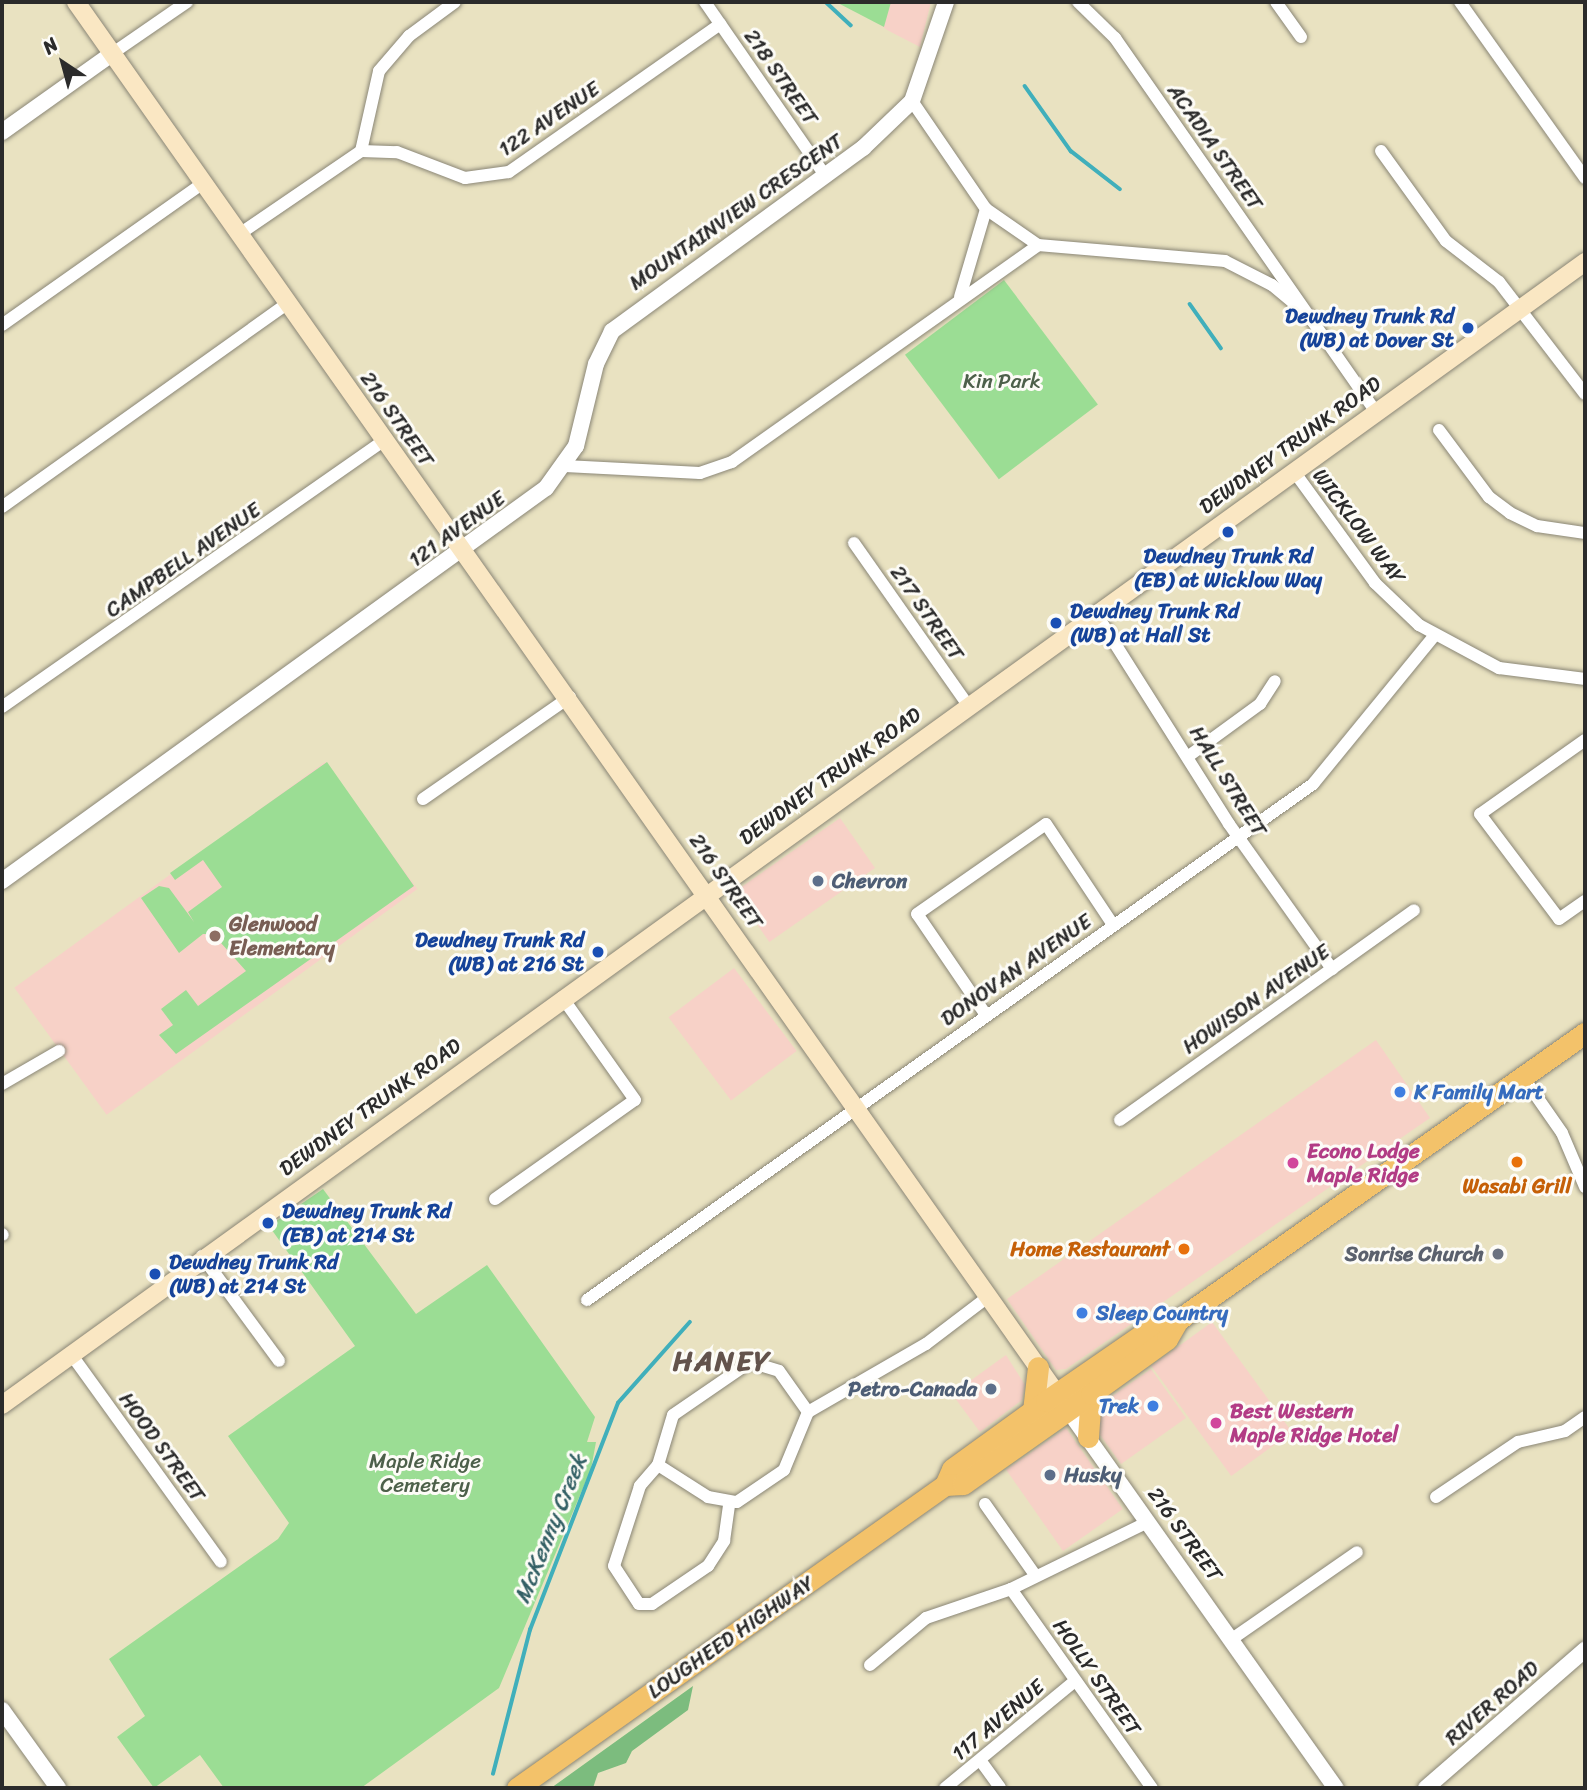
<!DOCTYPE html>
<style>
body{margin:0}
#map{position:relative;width:1587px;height:1790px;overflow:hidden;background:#e9e2c1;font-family:Sriracha,sans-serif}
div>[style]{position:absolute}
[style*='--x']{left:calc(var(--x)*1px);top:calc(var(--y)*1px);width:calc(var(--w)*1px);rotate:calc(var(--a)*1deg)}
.built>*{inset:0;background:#f7d1c7;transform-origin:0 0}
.green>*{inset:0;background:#9bdd94;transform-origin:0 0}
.forest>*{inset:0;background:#7cbc7e}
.stream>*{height:3.5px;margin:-1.75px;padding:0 1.75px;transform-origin:1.75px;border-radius:1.75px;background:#40afbb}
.roads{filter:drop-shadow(0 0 2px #8a8676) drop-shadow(0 0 2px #8a8676)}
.minor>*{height:12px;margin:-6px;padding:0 6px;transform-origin:6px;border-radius:6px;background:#fff}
.tertiary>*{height:16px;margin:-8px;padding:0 8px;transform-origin:8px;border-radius:8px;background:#fff}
.secondary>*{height:18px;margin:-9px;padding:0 9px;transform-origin:9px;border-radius:9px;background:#fae7c3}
.trunk>*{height:21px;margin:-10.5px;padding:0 10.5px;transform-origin:10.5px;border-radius:10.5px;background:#f3c26a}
.dots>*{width:19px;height:19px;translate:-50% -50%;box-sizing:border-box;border:4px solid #fdfcf7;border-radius:50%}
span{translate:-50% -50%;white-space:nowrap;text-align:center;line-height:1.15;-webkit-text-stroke:6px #fdfcf7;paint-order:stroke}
.street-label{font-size:21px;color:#2b2b2b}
.transit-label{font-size:21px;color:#164399;font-weight:700}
.right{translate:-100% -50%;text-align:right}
.left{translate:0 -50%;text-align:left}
.park-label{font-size:21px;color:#4d604a}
.service-label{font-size:21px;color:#4e5e75;font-weight:700}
.education-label{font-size:21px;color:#785e54;font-weight:700}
.shop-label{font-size:21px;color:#366cbe;font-weight:700}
.hotel-label{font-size:21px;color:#b23c85;font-weight:700}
.food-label{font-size:21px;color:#c56008;font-weight:700}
.worship-label{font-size:21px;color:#5b616d;font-weight:700}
.water-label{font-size:23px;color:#336065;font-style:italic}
.district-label{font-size:28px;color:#63534c;font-weight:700;letter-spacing:2px}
.frame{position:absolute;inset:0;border:4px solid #2b2b2b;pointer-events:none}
.north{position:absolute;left:28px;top:28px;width:70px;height:70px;-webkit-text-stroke:5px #fdfcf7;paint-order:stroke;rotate:324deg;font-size:19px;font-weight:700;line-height:28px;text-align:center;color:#2b2b2b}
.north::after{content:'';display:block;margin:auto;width:24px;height:32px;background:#2b2b2b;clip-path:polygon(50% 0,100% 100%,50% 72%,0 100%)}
</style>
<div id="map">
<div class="built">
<div style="clip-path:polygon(850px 2px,931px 2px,920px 47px,887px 30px)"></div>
<div style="left:325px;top:762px;width:157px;height:384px;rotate:54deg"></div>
<div style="left:840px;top:818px;width:61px;height:129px;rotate:55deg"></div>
<div style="left:734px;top:968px;width:104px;height:82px;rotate:53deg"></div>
<div style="clip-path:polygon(1376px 1040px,1430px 1118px,1066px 1369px,1056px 1370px,1007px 1299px)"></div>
<div style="left:1212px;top:1322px;width:136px;height:75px;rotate:54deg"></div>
<div style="clip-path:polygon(1006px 1355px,1025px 1385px,1022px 1400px,980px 1432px,952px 1394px)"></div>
<div style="clip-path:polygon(1151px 1369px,1186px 1418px,1121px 1464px,1098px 1432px,1098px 1406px)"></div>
<div style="left:1066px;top:1428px;width:99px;height:73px;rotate:55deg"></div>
</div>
<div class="green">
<div style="clip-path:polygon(836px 2px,891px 2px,884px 27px)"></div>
<div style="left:1004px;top:280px;width:156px;height:124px;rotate:53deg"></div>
<div style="clip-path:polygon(327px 762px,414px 886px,176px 1054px,159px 1035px,173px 1025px,161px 1009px,186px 990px,198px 1006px,246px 971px,213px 934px,203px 934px,179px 953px,141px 898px,159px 886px,169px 888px,194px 922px,188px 912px,222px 887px,203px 860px,175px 880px,170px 873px)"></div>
<div style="clip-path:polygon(323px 1189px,416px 1314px,487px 1265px,595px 1417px,587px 1442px,596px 1442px,591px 1469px,499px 1688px,361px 1788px,224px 1788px,200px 1755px,154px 1788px,117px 1737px,145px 1716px,109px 1659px,278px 1539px,289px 1523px,228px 1436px,355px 1346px,269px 1226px)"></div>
</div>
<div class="forest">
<div style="clip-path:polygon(693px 1686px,688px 1710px,632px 1751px,626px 1763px,598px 1773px,593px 1788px,551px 1788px)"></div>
</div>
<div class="stream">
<div style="--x:826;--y:2;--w:34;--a:43"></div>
<div style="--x:1025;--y:86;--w:80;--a:54.7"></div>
<div style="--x:1071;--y:151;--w:62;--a:37.8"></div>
<div style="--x:1190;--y:304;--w:54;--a:54.8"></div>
<div style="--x:493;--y:1774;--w:149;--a:-75.6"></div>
<div style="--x:530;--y:1630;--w:243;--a:-68.8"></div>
<div style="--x:618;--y:1403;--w:108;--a:-48.4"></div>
</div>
<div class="roads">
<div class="minor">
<div style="--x:705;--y:2;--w:211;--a:55.3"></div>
<div style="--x:1078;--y:2;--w:52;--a:44.2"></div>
<div style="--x:1115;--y:38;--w:455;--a:55.1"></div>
<div style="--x:1276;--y:2;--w:43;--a:54.5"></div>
<div style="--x:1460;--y:2;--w:216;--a:54.6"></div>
<div style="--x:113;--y:53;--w:90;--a:-34.6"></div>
<div style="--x:912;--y:101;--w:131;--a:55.6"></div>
<div style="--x:986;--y:209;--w:63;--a:34.7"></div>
<div style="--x:361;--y:151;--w:82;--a:-77.3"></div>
<div style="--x:379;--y:71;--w:46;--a:-49.4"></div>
<div style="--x:409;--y:36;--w:57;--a:-36.5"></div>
<div style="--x:1381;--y:151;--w:111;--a:54.2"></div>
<div style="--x:1446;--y:241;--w:67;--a:37.7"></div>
<div style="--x:1499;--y:282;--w:141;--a:52.5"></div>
<div style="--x:238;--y:235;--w:149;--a:-34.3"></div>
<div style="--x:361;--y:151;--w:36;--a:2"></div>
<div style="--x:397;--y:152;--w:73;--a:20.9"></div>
<div style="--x:465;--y:178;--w:44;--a:-7.8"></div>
<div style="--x:509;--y:172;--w:258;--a:-35"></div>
<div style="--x:960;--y:297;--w:92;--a:-73.5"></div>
<div style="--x:2;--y:325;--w:246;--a:-35.2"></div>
<div style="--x:1439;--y:430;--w:84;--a:53.3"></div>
<div style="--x:1489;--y:497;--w:26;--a:37"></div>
<div style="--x:1510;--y:513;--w:30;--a:26"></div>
<div style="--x:1537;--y:526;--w:49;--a:8.3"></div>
<div style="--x:565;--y:466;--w:135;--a:3"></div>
<div style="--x:700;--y:473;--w:34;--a:-19"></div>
<div style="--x:732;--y:462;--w:375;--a:-35.3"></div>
<div style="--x:1038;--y:245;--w:188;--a:4.9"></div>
<div style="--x:1225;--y:261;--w:53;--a:27.1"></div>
<div style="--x:1272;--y:285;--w:55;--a:39.8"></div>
<div style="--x:1293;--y:470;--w:140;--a:54"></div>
<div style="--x:1375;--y:583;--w:61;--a:43.7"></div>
<div style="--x:1419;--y:625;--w:91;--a:28.3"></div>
<div style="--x:1499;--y:668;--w:87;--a:7.3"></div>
<div style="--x:2;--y:507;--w:350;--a:-35.5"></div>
<div style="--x:854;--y:543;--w:197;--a:54.9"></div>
<div style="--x:1095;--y:612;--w:251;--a:57.7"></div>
<div style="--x:1229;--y:824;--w:178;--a:54.6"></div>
<div style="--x:2;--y:707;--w:465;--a:-34.9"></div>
<div style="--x:1585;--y:740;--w:128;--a:144.8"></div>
<div style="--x:1480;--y:814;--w:131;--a:53"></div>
<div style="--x:1559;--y:919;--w:32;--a:-35"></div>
<div style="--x:1190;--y:755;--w:87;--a:-36.1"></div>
<div style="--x:1260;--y:704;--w:27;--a:-57"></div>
<div style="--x:423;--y:799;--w:179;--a:-34.8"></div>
<div style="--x:986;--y:1015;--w:122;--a:-124.3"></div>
<div style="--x:917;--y:914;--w:157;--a:-34.9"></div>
<div style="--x:1046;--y:824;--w:121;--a:56.4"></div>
<div style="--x:1523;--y:1077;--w:68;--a:55.1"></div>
<div style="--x:1562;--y:1133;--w:59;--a:66.9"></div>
<div style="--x:2;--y:1084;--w:66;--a:-30.1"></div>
<div style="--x:1120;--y:1120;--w:361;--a:-35.5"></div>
<div style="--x:495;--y:1199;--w:171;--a:-35.3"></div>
<div style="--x:635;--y:1100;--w:126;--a:-125.3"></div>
<div style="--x:2;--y:1234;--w:1;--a:45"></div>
<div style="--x:202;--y:1256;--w:130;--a:53.7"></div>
<div style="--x:587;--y:1300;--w:891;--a:-35.4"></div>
<div style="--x:1313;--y:784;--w:191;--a:-50.7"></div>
<div style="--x:71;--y:1354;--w:256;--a:54.2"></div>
<div style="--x:658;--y:1465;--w:59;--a:32.6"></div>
<div style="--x:708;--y:1497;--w:29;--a:10"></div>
<div style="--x:737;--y:1502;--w:57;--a:-34.2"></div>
<div style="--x:784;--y:1470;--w:63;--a:-67.5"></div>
<div style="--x:808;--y:1412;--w:136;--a:-30"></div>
<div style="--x:926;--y:1344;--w:78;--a:-37.2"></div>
<div style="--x:658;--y:1465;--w:28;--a:131"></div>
<div style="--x:640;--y:1486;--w:84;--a:108"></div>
<div style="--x:614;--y:1566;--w:45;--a:56.7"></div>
<div style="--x:639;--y:1604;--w:13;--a:0"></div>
<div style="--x:652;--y:1604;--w:68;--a:-34.2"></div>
<div style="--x:708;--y:1566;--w:30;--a:-57"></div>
<div style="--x:724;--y:1541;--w:37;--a:-82"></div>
<div style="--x:658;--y:1465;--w:52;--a:-73.3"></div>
<div style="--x:673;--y:1415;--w:93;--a:-34.5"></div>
<div style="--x:750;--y:1362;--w:30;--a:17"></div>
<div style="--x:779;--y:1371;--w:50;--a:54.7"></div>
<div style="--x:1436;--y:1497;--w:99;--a:-33.9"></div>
<div style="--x:1518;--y:1442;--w:48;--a:-13.2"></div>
<div style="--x:1565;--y:1431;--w:24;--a:-35"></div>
<div style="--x:985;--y:1504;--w:87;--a:54.8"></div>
<div style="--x:1011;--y:1589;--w:244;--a:54.7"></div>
<div style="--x:1232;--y:1639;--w:152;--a:-34.8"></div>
<div style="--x:870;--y:1665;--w:73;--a:-40"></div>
<div style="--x:926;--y:1618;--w:90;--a:-18.8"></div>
<div style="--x:1011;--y:1589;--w:153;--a:-26.1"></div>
<div style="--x:980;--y:1760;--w:34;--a:54"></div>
<div style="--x:945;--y:1788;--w:168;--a:-39.5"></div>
</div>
<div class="tertiary">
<div style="--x:2;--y:132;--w:136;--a:-35.4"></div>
<div style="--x:2;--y:881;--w:671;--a:-35.85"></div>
<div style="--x:546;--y:488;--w:52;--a:-54.5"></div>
<div style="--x:576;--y:446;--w:84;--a:-76.3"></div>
<div style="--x:596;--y:364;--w:37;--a:-64"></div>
<div style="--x:612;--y:331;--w:311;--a:-36.1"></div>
<div style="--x:863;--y:148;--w:68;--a:-43.8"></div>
<div style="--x:912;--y:101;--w:105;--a:-71"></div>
<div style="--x:1068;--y:1410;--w:463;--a:54.7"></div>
<div style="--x:2;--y:1710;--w:96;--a:54.3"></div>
<div style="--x:1426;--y:1788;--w:211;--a:-41"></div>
</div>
<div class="secondary">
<div style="--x:76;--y:2;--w:1715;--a:54.83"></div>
<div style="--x:2;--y:1405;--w:1953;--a:-35.83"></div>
</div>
<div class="trunk">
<div style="--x:1033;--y:1411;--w:44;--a:-83.5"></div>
<div style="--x:1088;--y:1437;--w:43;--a:-86"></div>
<div style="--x:945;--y:1485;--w:17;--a:-66"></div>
<div style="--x:952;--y:1469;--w:116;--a:-35.9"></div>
<div style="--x:1046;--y:1401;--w:141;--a:-34.6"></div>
<div style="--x:1162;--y:1321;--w:16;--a:-4"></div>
<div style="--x:517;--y:1788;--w:524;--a:-35.3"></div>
<div style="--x:945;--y:1485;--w:18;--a:-3"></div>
<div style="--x:963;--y:1484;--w:156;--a:-35.1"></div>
<div style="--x:1091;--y:1394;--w:94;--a:-35.9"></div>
<div style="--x:1167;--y:1339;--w:22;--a:-60"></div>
<div style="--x:1178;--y:1320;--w:498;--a:-35.2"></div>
</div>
</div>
<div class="dots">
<div style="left:1468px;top:328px;background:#1a4fb4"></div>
<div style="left:1228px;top:532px;background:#1a4fb4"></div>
<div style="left:1056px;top:623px;background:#1a4fb4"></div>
<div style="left:818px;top:881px;background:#5c6f8a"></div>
<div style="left:215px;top:936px;background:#8d6e63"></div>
<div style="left:598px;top:952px;background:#1a4fb4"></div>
<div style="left:1400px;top:1092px;background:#3f7fe0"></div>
<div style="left:1517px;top:1162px;background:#e8710a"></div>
<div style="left:1293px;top:1163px;background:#d1479c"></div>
<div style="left:268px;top:1223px;background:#1a4fb4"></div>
<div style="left:1184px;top:1249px;background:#e8710a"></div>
<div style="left:1498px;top:1254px;background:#6b7280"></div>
<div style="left:155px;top:1274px;background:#1a4fb4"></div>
<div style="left:1082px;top:1313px;background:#3f7fe0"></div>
<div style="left:991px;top:1389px;background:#5c6f8a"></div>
<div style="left:1153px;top:1406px;background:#3f7fe0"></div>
<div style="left:1216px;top:1423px;background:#d1479c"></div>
<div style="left:1050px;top:1475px;background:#5c6f8a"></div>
</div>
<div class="street-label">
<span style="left:781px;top:77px;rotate:55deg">218 STREET</span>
<span style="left:549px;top:119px;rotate:-34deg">122 AVENUE</span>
<span style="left:1215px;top:147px;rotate:55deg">ACADIA STREET</span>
<span style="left:736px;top:212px;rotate:-35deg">MOUNTAINVIEW CRESCENT</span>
<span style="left:397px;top:419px;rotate:55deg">216 STREET</span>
<span style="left:1290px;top:445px;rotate:-36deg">DEWDNEY TRUNK ROAD</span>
<span style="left:1359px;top:526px;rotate:53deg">WICKLOW WAY</span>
<span style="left:457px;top:529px;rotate:-36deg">121 AVENUE</span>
<span style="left:183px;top:560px;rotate:-35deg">CAMPBELL AVENUE</span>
<span style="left:927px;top:613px;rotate:55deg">217 STREET</span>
<span style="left:830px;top:776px;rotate:-36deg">DEWDNEY TRUNK ROAD</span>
<span style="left:1228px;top:781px;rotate:58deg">HALL STREET</span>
<span style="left:726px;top:881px;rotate:55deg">216 STREET</span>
<span style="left:1016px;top:970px;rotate:-35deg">DONOVAN AVENUE</span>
<span style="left:1256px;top:999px;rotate:-35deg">HOWISON AVENUE</span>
<span style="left:370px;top:1107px;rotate:-36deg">DEWDNEY TRUNK ROAD</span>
<span style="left:162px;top:1447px;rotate:54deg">HOOD STREET</span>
<span style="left:1185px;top:1534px;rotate:54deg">216 STREET</span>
<span style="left:731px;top:1637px;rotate:-35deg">LOUGHEED HIGHWAY</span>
<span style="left:1097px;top:1677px;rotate:55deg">HOLLY STREET</span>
<span style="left:1492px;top:1703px;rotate:-41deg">RIVER ROAD</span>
<span style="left:998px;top:1720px;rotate:-40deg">117 AVENUE</span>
</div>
<div class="transit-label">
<span class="right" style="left:1454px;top:328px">Dewdney Trunk Rd<br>(WB) at Dover St</span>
<span style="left:1228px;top:568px">Dewdney Trunk Rd<br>(EB) at Wicklow Way</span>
<span class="left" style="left:1070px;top:623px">Dewdney Trunk Rd<br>(WB) at Hall St</span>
<span class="right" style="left:584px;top:952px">Dewdney Trunk Rd<br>(WB) at 216 St</span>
<span class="left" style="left:282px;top:1223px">Dewdney Trunk Rd<br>(EB) at 214 St</span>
<span class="left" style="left:169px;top:1274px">Dewdney Trunk Rd<br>(WB) at 214 St</span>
</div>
<div class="park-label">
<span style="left:1002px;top:381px">Kin Park</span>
<span style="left:425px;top:1473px">Maple Ridge<br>Cemetery</span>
</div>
<div class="service-label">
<span class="left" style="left:832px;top:881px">Chevron</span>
<span class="right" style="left:977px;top:1389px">Petro-Canada</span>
<span class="left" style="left:1064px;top:1475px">Husky</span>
</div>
<div class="education-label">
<span class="left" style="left:229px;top:936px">Glenwood<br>Elementary</span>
</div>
<div class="shop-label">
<span class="left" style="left:1414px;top:1092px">K Family Mart</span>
<span class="left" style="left:1096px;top:1313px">Sleep Country</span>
<span class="right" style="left:1139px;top:1406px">Trek</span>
</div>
<div class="hotel-label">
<span class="left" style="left:1307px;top:1163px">Econo Lodge<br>Maple Ridge</span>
<span class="left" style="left:1230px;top:1423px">Best Western<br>Maple Ridge Hotel</span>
</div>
<div class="food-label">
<span style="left:1517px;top:1186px">Wasabi Grill</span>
<span class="right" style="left:1170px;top:1249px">Home Restaurant</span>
</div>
<div class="worship-label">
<span class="right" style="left:1484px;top:1254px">Sonrise Church</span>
</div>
<div class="water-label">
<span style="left:551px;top:1529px;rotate:-68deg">McKenny Creek</span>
</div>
<div class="district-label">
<span style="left:722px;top:1361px">HANEY</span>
</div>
<div class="frame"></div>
<div class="north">N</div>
</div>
